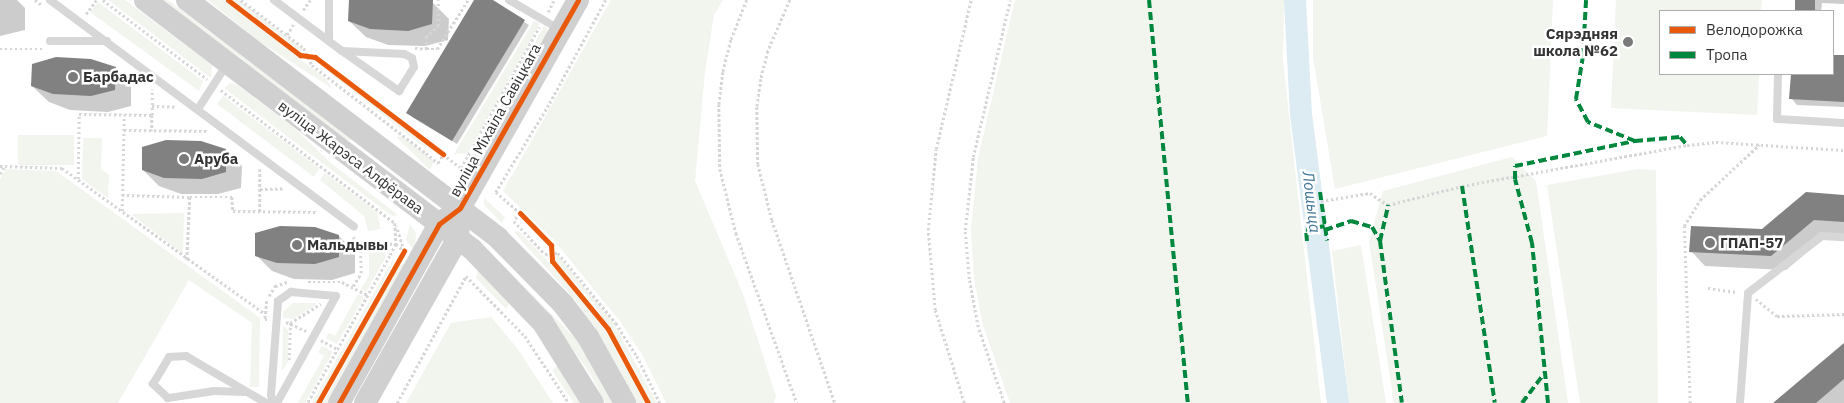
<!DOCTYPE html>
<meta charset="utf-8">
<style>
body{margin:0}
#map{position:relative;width:1844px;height:403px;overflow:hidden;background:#fff;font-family:"IBM Plex Sans",sans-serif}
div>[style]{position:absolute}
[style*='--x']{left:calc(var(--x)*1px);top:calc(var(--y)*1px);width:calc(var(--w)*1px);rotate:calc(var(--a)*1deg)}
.green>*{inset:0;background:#f1f5ed;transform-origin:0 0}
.shadow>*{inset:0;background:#0003}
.river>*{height:22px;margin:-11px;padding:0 11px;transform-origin:11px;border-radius:11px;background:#ddebf3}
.building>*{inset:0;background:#818181;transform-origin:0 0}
.path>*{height:2.5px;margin-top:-1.25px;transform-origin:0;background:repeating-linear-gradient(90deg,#d6d6d6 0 2.5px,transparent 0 5px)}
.lane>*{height:8px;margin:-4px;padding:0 4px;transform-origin:4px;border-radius:4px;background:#d7d7d7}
.secondary>*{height:22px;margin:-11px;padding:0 11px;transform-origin:11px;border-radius:11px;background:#d0d0d0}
.quiet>*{height:4px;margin-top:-2px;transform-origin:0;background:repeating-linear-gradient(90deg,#00873e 0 8px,transparent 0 12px)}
.cycleway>*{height:5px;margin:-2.5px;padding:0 2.5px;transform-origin:2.5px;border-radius:2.5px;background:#e8590c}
.dots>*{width:14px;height:14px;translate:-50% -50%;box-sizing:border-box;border:2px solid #fff;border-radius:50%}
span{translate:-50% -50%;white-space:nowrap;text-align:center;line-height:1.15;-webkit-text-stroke:5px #fff;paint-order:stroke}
.poi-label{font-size:15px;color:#333;font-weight:700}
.right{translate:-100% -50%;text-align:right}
.left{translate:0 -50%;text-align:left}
.street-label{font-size:15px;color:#333}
.water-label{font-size:16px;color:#3f7597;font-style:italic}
.legend{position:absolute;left:1659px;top:10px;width:175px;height:65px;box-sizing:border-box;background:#fff;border:1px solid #adadad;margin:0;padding:6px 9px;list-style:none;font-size:15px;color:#333}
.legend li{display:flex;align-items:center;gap:10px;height:25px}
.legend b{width:25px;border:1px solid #adadad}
</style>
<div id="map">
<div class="green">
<div style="clip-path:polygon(108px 0,125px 0,212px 65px,211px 78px)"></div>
<div style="clip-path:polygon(153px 0,168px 0,352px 139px,350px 141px,309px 118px)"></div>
<div style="clip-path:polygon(208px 0,224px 0,326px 79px,333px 89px,257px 40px)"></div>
<div style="clip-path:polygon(233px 0,239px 0,273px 26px,302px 48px,302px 52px)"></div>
<div style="clip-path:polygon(611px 0,723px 0,714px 15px,705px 72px,695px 181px,743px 294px,776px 396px,774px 403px,666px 403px,642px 354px,619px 320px,553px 239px,503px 191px)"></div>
<div style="clip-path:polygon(1015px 0,1284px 0,1283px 61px,1321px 403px,1010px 403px,983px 325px,974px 278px,971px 230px,978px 158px)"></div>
<div style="clip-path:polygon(1313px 0,1553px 0,1547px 136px,1335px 189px,1313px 57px)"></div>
<div style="clip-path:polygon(1616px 0,1762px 0,1761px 11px,1660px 11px,1660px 74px,1759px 74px,1757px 115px,1611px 108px)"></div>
<div style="clip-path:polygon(98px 2px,203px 81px,199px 91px,90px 12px)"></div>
<div style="clip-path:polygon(534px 21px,540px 23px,468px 153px,454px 154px)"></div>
<div style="clip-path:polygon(544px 26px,551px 32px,470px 168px,467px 166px)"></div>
<div style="clip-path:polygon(317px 63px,335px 74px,440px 154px,420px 144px)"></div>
<div style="clip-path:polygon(230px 83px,237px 85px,294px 128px,331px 163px,398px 215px,392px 216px,224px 88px)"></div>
<div style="left:223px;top:96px;width:121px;height:10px;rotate:37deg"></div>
<div style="left:18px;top:135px;width:56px;height:30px"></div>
<div style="clip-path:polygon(402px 136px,434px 161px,430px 170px,396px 137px)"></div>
<div style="clip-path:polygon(83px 138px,102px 138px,101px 169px,109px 175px,108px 198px,82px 179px)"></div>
<div style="clip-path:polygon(1512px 157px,1536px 181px,1568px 403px,1394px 403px,1369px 241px,1383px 191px)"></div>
<div style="clip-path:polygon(5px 169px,56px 171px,260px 318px,259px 387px,250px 387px,252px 323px,189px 280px,118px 403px,0 403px,0 180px)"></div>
<div style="clip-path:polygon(1638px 169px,1656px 170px,1658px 403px,1580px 403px,1547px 185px)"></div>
<div style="clip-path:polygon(325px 173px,378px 213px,380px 229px,368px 231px,364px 216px,320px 180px)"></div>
<div style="clip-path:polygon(484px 198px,505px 217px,502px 223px,484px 205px)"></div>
<div style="clip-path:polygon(184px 213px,183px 254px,131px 214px)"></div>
<div style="clip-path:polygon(410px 224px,416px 233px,415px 252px,406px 240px)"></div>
<div style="clip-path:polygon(519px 231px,579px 294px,609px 337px,645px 403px,635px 403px,620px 371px,577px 302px,514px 232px)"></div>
<div style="clip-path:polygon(1361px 245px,1386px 403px,1349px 403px,1332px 251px)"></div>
<div style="clip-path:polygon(369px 247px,382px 247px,386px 257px,366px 292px,361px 289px,369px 275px)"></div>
<div style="clip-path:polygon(558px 255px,613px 322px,657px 403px,651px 403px,627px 356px,592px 301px,553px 259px)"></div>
<div style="clip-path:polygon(496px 258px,578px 341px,615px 403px,605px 403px,592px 377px,555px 324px)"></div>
<div style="clip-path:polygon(392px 261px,394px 262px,316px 403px,312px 403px)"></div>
<div style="clip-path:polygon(406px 263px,331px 403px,323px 403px,399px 265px)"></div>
<div style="clip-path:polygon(478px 270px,486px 274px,509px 304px,506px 309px,476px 278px)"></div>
<div style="clip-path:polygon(358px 294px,364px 297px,337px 344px,326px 338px,329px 333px,335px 336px)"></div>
<div style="clip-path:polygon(293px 303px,315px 303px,317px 304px,293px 319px,283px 318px,283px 312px)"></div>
<div style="clip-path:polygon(491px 317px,517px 348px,553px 403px,406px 403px,451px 323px)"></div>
<div style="clip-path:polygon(283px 326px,288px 330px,288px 362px,282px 371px)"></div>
<div style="clip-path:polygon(322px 346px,333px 352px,305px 403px,298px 403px,324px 356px,318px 352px)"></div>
<div style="clip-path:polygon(557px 366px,584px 401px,585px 403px,574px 403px,552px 370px)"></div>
</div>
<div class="shadow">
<div style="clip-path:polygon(0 0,17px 0,25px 8px,25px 30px,0 36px)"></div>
<div style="clip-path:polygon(350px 0,432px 2px,449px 19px,448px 40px,425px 46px,388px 45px,366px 37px,349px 21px)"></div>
<div style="clip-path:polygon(476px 0,490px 0,529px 25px,457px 144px,412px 117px)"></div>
<div style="clip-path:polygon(1796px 0,1844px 0,1844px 4px,1822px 3px,1821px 11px,1796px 11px)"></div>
<div style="clip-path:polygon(1833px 56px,1844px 57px,1844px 107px,1797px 105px,1791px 98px,1792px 74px,1833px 74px)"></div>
<div style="clip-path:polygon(115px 68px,131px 84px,131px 106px,108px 112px,70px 110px,49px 102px,32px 86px)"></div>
<div style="clip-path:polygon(225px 150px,242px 166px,241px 188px,218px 194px,181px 194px,159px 186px,143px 170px)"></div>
<div style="clip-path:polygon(1844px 196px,1844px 235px,1829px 234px,1786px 270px,1705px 266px,1691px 251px,1762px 230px)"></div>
<div style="clip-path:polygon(339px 236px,355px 252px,355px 273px,332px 280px,294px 279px,272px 271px,256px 255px)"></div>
<div style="clip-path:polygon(1844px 346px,1844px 403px,1775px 403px)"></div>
</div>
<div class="river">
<div style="--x:1295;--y:0;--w:114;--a:87"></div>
<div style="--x:1301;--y:114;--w:291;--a:82.7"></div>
</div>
<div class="building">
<div style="clip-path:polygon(349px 0,433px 0,432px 24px,408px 31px,370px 29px,348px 21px)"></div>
<div style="clip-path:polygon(474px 0,493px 0,525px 20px,452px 141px,406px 113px)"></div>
<div style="left:1795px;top:0;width:20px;height:11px"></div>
<div style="clip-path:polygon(1833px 55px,1844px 55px,1844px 102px,1789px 99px,1791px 74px,1833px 74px)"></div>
<div style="clip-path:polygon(56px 57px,91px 59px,116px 67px,115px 90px,91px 96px,53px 94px,31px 86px,32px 64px)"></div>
<div style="clip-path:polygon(166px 140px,201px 141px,226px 149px,226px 172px,202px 179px,164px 178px,142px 170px,142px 147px)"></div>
<div style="clip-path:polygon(1806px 192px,1844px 195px,1844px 222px,1814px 220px,1771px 256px,1689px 252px,1691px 226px,1762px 229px)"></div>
<div style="clip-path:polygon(280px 226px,315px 227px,339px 235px,339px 257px,315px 264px,277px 263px,255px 256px,255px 233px)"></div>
<div style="clip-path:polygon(1844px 343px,1844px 379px,1816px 403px,1773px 403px)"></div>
</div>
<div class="path">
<div style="--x:35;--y:0;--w:9;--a:36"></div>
<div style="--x:103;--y:0;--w:131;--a:37.2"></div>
<div style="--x:241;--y:0;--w:79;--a:37.3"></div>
<div style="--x:304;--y:48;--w:19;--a:65"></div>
<div style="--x:312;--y:65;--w:144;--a:37.7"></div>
<div style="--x:426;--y:153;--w:16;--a:40"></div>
<div style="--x:438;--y:163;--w:10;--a:-61"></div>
<div style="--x:443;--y:154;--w:23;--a:38"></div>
<div style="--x:461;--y:168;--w:161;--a:-61"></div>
<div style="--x:606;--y:0;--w:119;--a:118.5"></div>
<div style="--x:549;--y:105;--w:102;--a:121.3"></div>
<div style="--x:496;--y:192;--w:32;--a:41"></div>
<div style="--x:520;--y:213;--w:10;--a:127"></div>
<div style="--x:514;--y:221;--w:45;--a:46.8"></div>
<div style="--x:545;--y:254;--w:13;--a:-4"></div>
<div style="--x:558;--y:253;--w:91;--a:50.4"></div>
<div style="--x:616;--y:323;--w:39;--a:58"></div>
<div style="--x:637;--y:356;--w:52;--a:63.9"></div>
<div style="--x:747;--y:0;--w:43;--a:111.8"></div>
<div style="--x:731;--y:40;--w:33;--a:104"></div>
<div style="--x:723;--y:72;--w:32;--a:97"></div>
<div style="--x:719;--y:104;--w:65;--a:89.1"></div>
<div style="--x:720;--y:169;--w:66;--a:76"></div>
<div style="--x:736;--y:233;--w:181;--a:70.3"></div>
<div style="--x:790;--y:0;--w:56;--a:113.3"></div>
<div style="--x:768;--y:51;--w:29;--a:104"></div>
<div style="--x:761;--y:79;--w:28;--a:98"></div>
<div style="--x:757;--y:107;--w:57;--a:89"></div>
<div style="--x:758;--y:164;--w:58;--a:76"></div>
<div style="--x:772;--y:220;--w:194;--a:71"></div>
<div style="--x:303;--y:10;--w:12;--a:-55"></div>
<div style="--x:548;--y:12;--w:13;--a:-63"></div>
<div style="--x:86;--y:14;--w:17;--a:-54"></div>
<div style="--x:287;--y:35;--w:12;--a:-59"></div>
<div style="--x:415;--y:48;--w:11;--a:5"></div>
<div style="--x:426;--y:49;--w:12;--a:-90"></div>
<div style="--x:426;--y:37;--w:16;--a:-43"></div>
<div style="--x:438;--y:26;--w:26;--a:-90"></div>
<div style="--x:0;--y:49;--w:43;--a:0"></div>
<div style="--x:426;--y:49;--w:11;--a:0"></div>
<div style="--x:437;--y:49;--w:58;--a:-57.7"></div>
<div style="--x:221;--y:90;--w:219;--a:37.4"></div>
<div style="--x:395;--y:223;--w:21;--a:87"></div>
<div style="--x:396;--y:244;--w:13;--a:117"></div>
<div style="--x:390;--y:256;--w:168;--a:119.2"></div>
<div style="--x:152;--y:106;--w:23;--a:2"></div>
<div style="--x:152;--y:115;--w:16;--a:90"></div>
<div style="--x:124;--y:130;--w:85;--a:0.7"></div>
<div style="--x:0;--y:166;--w:62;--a:1.8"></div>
<div style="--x:62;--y:168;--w:250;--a:35.7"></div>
<div style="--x:260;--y:169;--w:43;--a:90"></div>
<div style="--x:0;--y:174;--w:9;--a:-63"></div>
<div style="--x:78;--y:179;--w:65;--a:-89.1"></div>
<div style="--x:79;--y:114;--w:73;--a:0.8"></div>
<div style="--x:152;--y:115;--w:26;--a:-90"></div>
<div style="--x:260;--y:189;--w:25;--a:-2"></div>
<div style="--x:122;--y:195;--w:68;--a:1.7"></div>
<div style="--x:190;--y:197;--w:63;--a:92.7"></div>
<div style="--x:190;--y:197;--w:42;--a:0"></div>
<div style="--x:232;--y:197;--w:14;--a:86"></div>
<div style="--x:233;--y:211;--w:83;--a:0.7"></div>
<div style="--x:1321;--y:201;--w:50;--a:-9.3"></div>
<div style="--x:1370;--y:193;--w:22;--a:34"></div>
<div style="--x:1388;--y:205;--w:76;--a:-14.4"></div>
<div style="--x:1462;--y:186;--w:229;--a:-10.3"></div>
<div style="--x:1687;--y:145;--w:29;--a:-6"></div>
<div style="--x:1716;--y:142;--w:128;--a:3.6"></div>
<div style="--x:122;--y:211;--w:96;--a:-88.8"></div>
<div style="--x:353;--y:237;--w:9;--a:36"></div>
<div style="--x:308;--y:282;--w:34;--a:0"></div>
<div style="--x:342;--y:282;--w:28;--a:27"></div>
<div style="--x:353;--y:286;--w:15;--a:-58"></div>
<div style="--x:361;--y:273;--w:31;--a:-92"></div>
<div style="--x:360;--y:242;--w:36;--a:3"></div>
<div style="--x:396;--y:244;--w:11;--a:41"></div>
<div style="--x:404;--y:251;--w:26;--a:-108"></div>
<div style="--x:1708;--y:288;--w:30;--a:8"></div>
<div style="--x:269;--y:296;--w:12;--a:-59"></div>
<div style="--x:275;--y:286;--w:13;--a:-18"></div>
<div style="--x:1756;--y:299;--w:27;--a:39"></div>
<div style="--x:1777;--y:316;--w:67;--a:-1.7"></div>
<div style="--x:267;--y:301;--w:19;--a:96"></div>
<div style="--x:265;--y:320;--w:3;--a:0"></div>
<div style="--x:286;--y:322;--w:22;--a:24"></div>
<div style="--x:321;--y:340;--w:18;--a:29"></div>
<div style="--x:289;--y:360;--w:37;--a:-88"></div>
<div style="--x:290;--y:323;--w:36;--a:-32"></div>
<div style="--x:397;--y:403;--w:145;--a:-61.5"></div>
<div style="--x:466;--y:276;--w:84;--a:45.5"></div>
<div style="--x:525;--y:336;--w:80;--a:56.7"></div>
<div style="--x:964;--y:403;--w:97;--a:-107.3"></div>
<div style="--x:935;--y:310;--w:80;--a:-95"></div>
<div style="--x:928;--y:230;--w:81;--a:-84.4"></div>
<div style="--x:936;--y:149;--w:153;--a:-76.8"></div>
<div style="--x:1004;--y:403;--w:80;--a:-108.9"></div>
<div style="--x:978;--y:327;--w:49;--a:-100.6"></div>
<div style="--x:969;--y:279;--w:49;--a:-94.7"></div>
<div style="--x:965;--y:230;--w:73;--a:-83.7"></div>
<div style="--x:973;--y:157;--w:161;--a:-76.7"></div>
<div style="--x:1690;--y:403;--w:177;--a:-91.9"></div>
<div style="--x:1684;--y:226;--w:31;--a:-58"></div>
<div style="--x:1700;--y:200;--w:81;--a:-43"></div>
</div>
<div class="lane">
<div style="--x:50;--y:0;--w:379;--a:36.7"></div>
<div style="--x:274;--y:0;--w:85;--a:36.9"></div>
<div style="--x:342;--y:51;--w:70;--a:35.1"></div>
<div style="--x:399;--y:91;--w:28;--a:-58"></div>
<div style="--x:414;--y:67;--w:9;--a:-103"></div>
<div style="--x:412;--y:58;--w:9;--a:-153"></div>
<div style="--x:404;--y:54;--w:62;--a:-177.2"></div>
<div style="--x:329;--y:0;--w:41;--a:90"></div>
<div style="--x:509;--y:0;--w:58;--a:30.1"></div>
<div style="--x:50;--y:41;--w:57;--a:0"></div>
<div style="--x:1778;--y:74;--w:45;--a:91.3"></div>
<div style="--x:1777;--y:119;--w:67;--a:3.4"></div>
<div style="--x:198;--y:109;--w:54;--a:-57.2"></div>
<div style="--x:245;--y:392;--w:31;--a:-178"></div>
<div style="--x:214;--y:391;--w:47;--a:171.3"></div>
<div style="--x:168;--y:398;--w:21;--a:-137"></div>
<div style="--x:153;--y:384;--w:31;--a:-59"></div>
<div style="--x:169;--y:357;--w:17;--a:-3"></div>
<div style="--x:186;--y:356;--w:93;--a:30.4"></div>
<div style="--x:273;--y:403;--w:8;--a:-104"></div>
<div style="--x:271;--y:395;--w:94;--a:-85.7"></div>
<div style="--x:278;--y:301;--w:16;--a:-35"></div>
<div style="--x:291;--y:292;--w:45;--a:5.1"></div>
<div style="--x:336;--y:296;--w:122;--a:118.9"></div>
<div style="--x:1740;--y:403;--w:110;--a:-85.8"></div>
<div style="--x:1748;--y:293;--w:93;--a:-37.6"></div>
<div style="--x:1822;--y:236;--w:22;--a:3"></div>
</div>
<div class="secondary">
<div style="--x:145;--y:0;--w:411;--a:37.3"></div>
<div style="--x:472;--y:249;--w:103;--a:46.2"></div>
<div style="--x:543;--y:323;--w:94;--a:58"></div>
<div style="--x:187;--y:0;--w:392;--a:37.4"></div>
<div style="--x:498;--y:238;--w:93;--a:45.4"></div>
<div style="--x:563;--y:304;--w:41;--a:52.9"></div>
<div style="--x:588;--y:337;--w:76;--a:60.7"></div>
<div style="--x:339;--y:403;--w:205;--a:-60.8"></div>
<div style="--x:439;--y:224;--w:26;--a:-37"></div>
<div style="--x:460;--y:208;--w:239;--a:-60.4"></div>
<div style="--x:365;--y:403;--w:189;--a:-60.6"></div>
<div style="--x:458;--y:238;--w:14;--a:-86"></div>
</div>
<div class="quiet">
<div style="--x:1149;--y:0;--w:405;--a:84.5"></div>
<div style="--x:1635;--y:141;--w:45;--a:-5.1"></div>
<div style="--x:1680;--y:137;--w:11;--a:49"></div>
<div style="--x:1462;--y:186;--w:219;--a:81.4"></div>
<div style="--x:1320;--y:192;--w:49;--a:81.7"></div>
<div style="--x:1325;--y:230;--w:28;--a:-19"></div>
<div style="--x:1351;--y:221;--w:22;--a:16"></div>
<div style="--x:1372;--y:227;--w:16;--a:60"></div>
<div style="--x:1380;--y:241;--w:163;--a:82.3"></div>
<div style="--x:1307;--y:241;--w:11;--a:-95"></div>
<div style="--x:1306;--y:230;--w:19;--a:-12"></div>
<div style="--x:1380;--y:241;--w:37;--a:-77"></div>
<div style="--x:1522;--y:403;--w:38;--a:-53"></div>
<div style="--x:1548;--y:403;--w:161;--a:-95.7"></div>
<div style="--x:1532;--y:243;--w:66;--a:-104.9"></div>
<div style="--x:1515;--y:179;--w:13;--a:-90"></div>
<div style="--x:1515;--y:166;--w:123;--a:-11.8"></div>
<div style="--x:1635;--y:141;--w:51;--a:-158"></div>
<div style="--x:1588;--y:122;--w:26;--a:-118"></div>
<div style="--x:1576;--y:99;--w:44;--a:-80.8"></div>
<div style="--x:1583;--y:56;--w:56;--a:-86.9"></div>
</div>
<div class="cycleway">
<div style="--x:228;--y:0;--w:91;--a:37.4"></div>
<div style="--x:300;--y:55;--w:15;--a:8"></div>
<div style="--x:315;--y:57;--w:161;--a:37.2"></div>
<div style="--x:520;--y:213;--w:45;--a:45.9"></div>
<div style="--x:551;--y:245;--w:16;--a:86"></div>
<div style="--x:552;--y:261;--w:88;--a:50.5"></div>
<div style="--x:608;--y:329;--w:84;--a:61.6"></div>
<div style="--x:318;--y:403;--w:175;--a:-60.5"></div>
<div style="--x:339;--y:403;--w:205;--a:-60.8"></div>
<div style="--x:439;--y:224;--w:26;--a:-37"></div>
<div style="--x:460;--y:208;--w:239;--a:-60.4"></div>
</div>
<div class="dots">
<div style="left:1628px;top:42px;background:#7a7a7a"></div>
<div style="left:73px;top:77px;background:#7a7a7a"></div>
<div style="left:184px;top:159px;background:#7a7a7a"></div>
<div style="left:1710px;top:243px;background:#7a7a7a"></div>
<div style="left:297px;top:245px;background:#7a7a7a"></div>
</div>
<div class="poi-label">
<span class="right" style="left:1618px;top:42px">Сярэдняя<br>школа №62</span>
<span class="left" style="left:83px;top:77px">Барбадас</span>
<span class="left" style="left:194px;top:159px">Аруба</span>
<span class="left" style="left:1720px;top:243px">ГПАП-57</span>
<span class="left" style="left:307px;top:245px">Мальдывы</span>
</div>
<div class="street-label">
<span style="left:495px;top:120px;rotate:-61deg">вуліца Міхаіла Савіцкага</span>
<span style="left:351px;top:157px;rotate:37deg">вуліца Жарэса Алфёрава</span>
</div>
<div class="water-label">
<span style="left:1312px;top:202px;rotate:83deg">Лошыца</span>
</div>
<ul class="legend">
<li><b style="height:6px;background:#e8590c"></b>Велодорожка</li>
<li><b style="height:6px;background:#00873e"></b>Тропа</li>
</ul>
</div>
